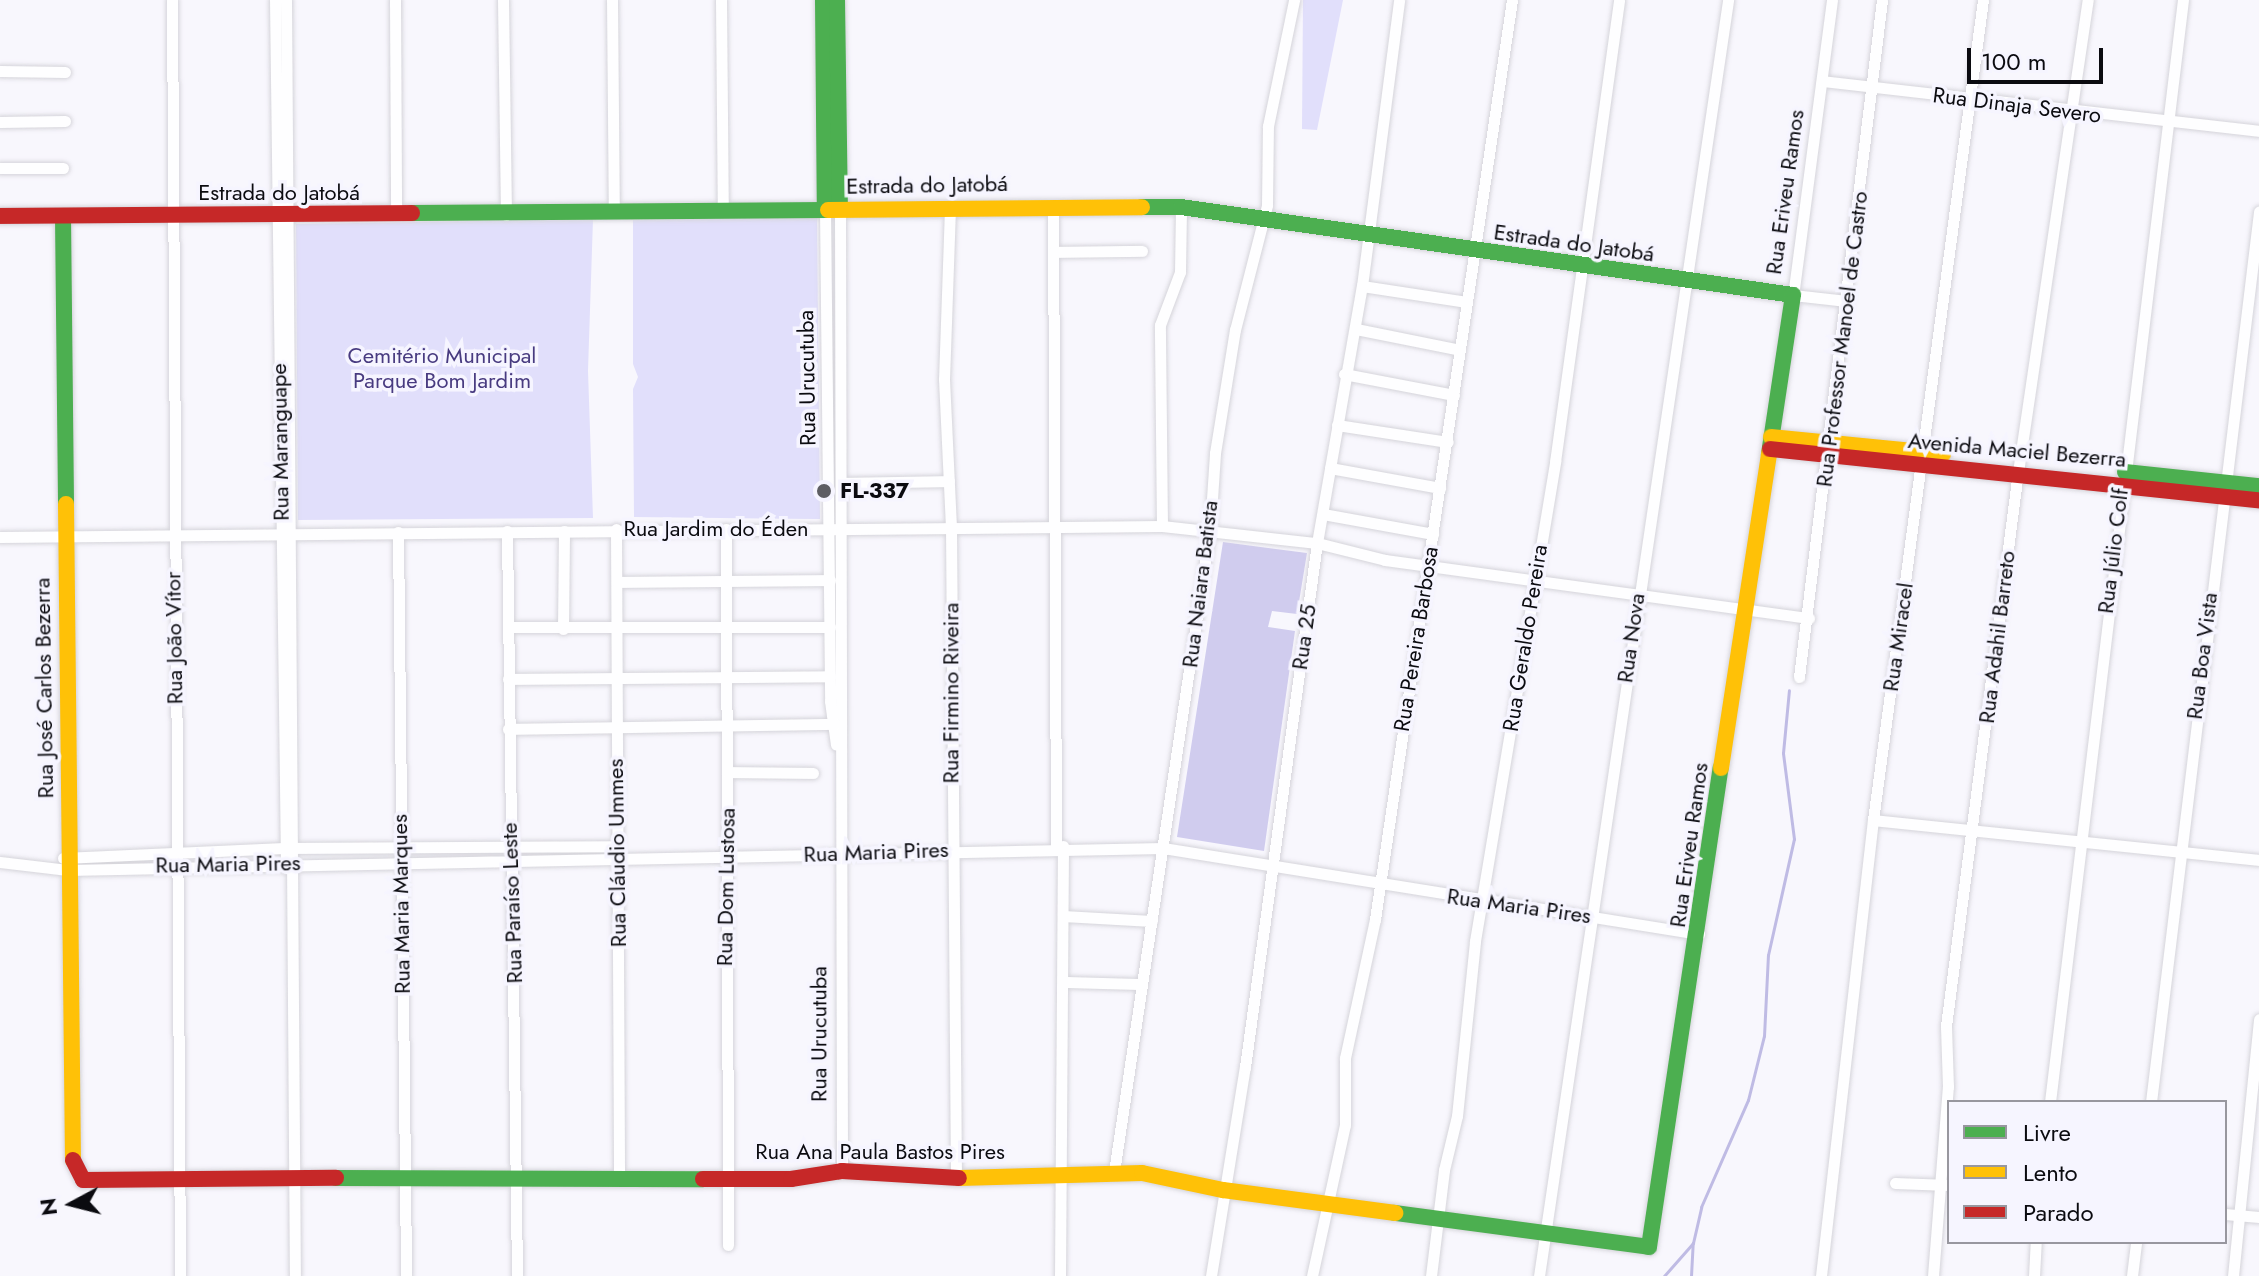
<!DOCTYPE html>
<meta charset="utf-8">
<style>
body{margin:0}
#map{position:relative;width:2259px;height:1276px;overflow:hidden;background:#f8f7fd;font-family:Jost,sans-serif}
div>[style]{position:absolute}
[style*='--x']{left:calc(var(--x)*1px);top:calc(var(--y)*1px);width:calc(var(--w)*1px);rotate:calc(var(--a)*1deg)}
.green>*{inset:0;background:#e1dffb}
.forest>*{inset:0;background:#d0ccee}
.stream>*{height:3px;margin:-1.5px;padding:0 1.5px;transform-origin:1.5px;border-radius:1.5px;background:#bfbbe4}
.roads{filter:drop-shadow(0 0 2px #d5d4da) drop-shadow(0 0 2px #d5d4da)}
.street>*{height:11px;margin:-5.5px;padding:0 5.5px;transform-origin:5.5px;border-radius:5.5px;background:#fefeff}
.fast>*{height:16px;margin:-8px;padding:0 8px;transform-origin:8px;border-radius:8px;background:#4caf50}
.slow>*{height:16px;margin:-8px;padding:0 8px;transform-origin:8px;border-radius:8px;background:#ffc107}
.jam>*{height:16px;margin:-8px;padding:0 8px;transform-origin:8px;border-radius:8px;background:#c62828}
.dots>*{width:22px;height:22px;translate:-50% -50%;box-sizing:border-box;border:4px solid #f6f5ff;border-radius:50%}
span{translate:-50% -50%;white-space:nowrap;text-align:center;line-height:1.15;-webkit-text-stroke:7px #f6f5ff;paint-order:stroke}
.street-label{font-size:22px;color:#0b0b10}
.park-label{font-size:22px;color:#483b80}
.poi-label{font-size:22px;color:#0b0b10;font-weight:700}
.left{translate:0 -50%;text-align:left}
.legend{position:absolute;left:1947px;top:1100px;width:280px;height:144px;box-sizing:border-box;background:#f6f5ff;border:2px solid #98979f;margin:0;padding:10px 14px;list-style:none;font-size:24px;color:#0b0b10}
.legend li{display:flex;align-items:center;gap:16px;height:40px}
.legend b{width:40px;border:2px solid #98979f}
.north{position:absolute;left:32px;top:1164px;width:80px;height:80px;-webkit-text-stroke:6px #f6f5ff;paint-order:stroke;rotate:263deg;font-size:22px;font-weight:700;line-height:32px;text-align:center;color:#0b0b10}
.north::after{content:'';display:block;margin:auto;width:28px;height:36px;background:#0b0b10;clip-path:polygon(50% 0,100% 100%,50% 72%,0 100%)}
.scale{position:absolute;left:1967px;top:48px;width:136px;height:36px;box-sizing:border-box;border:4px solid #0b0b10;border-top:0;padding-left:10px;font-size:24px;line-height:28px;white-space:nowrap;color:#0b0b10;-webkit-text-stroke:6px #f6f5ff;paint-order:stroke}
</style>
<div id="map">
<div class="green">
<div style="clip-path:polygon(1303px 0,1343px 0,1317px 130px,1302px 129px)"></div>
<div style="clip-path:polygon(817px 217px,820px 519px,634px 517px,633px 389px,638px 377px,633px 364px,633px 220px)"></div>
<div style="clip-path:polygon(593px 219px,588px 371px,593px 518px,298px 520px,296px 224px)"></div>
</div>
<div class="forest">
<div style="clip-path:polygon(1223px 542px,1307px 553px,1297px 614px,1272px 611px,1268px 627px,1295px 631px,1264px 851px,1177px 837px)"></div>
</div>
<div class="stream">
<div style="--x:1664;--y:1276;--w:44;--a:-48.7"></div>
<div style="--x:1693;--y:1243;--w:37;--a:-77"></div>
<div style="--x:1701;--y:1207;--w:117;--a:-66.3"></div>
<div style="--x:1748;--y:1100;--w:66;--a:-76"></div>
<div style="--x:1764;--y:1036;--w:81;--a:-87.2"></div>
<div style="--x:1768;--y:955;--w:119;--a:-77.4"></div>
<div style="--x:1794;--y:839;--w:87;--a:-97.3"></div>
<div style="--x:1783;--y:753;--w:63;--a:-84.6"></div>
<div style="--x:1691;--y:1276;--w:33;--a:-87"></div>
</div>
<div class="roads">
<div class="street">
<div style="--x:172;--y:0;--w:1276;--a:89.64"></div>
<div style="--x:275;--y:0;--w:868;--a:89.27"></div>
<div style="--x:286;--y:0;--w:1276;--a:89.6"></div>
<div style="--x:395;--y:0;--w:215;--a:89.7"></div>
<div style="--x:503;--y:0;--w:215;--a:89.2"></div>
<div style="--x:612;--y:0;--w:211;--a:89.5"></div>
<div style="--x:721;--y:0;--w:210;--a:89.5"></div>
<div style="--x:1832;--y:0;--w:298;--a:97.5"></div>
<div style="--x:1793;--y:295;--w:54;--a:6.3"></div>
<div style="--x:0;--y:71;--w:65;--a:0.9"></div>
<div style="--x:1822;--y:81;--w:440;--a:6.5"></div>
<div style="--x:0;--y:122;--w:65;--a:-0.9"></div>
<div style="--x:0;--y:168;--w:63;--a:0"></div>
<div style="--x:1053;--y:206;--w:640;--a:89.73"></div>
<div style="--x:840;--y:208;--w:963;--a:89.88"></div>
<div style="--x:950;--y:208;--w:171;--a:92"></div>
<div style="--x:944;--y:379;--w:148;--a:87.3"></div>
<div style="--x:951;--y:527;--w:651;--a:89.56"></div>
<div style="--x:825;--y:209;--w:492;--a:89.4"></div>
<div style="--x:830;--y:701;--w:44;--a:82.2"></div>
<div style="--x:1054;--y:252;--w:88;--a:-0.7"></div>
<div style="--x:1362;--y:286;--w:106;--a:8.7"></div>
<div style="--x:1356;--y:329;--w:106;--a:11.4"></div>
<div style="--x:1344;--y:374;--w:112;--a:10.8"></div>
<div style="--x:1337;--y:425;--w:112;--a:8.7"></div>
<div style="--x:1330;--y:468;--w:112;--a:10.3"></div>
<div style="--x:844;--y:483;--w:105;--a:-1.1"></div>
<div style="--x:1323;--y:514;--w:112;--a:10.3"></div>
<div style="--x:1162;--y:526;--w:201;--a:-90.6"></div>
<div style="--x:1160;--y:325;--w:57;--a:-69.3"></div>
<div style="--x:1180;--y:272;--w:65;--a:-89.1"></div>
<div style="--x:616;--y:529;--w:647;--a:89.73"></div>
<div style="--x:726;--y:529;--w:716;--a:89.84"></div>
<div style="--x:507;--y:531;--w:745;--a:89.23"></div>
<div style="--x:398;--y:532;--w:744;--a:89.38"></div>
<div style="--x:0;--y:537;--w:1162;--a:-0.54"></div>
<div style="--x:1162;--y:526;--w:156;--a:6.3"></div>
<div style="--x:1317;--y:543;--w:70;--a:14"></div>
<div style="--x:1385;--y:560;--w:428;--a:7.8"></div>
<div style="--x:618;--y:582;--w:212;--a:-0.5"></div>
<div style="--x:509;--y:627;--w:321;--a:0"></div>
<div style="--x:563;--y:629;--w:98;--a:-89.4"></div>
<div style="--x:1799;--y:677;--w:682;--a:-83.01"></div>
<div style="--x:508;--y:679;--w:322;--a:-0.5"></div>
<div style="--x:508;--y:729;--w:327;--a:-0.9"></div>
<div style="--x:727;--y:772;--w:86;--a:0.7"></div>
<div style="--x:1873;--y:820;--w:388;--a:5.9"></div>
<div style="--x:63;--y:858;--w:221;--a:-2.6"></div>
<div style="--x:284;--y:848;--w:331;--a:-0.3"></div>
<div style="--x:0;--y:862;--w:68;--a:6.7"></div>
<div style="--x:68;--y:870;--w:1095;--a:-1.15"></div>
<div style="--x:1163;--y:848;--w:543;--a:9.12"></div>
<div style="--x:1063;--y:916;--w:89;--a:3.2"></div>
<div style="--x:1063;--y:982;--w:79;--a:1.5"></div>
<div style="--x:2050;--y:1102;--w:1110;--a:-83.12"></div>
<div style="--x:2151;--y:1102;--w:897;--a:-83.08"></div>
<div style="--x:1114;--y:1172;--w:650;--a:-81.51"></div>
<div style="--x:1210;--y:529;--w:76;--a:-86.2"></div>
<div style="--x:1215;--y:453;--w:125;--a:-80.8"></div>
<div style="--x:1235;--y:330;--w:129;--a:-75.6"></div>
<div style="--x:1267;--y:205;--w:79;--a:-89.3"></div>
<div style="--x:1268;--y:126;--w:129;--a:-78.3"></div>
<div style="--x:1895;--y:1183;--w:54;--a:2.1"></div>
<div style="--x:2225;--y:1214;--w:34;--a:5"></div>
<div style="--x:1060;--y:1276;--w:430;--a:-89.6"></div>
<div style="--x:1211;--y:1276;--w:212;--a:-80.8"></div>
<div style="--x:1245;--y:1067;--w:529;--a:-82.18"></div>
<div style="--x:1317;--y:543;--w:261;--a:-80.1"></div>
<div style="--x:1362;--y:286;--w:288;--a:-82.6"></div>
<div style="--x:1312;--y:1276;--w:155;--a:-77.7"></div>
<div style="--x:1345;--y:1125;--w:67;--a:-90"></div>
<div style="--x:1345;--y:1058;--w:142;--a:-77.8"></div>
<div style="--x:1375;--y:919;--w:929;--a:-81.52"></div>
<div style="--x:1431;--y:1276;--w:107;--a:-83"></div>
<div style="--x:1444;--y:1170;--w:56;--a:-76.5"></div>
<div style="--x:1457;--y:1116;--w:176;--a:-84.1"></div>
<div style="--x:1475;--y:941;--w:486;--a:-80.5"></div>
<div style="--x:1555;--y:462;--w:466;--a:-82.1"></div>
<div style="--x:1539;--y:1276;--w:1290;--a:-81.57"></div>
<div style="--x:1821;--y:1276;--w:459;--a:-83.5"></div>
<div style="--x:1873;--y:820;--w:827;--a:-82.36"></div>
<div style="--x:1933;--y:1276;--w:190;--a:-85.5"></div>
<div style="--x:1948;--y:1087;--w:61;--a:-91.9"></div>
<div style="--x:1946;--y:1026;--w:559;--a:-82.6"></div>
<div style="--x:2018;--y:472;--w:477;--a:-81.6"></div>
<div style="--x:2034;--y:1276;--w:34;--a:-87"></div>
<div style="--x:2132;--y:1276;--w:34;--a:-83"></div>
<div style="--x:2233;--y:1276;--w:258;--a:-84.2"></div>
</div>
<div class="fast">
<div style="--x:823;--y:0;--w:209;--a:89.5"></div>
<div style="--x:837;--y:0;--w:208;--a:89.2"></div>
<div style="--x:1142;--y:207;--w:39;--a:0"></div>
<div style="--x:1181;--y:207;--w:618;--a:8.18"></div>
<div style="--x:1793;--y:295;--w:160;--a:98.6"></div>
<div style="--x:412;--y:213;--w:416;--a:-0.4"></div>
<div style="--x:63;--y:216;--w:288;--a:89.4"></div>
<div style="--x:2125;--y:472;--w:135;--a:6"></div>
<div style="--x:336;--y:1178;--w:367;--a:0.2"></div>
<div style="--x:1395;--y:1213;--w:256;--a:7.6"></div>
<div style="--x:1649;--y:1247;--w:484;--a:-81.5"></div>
</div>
<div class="slow">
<div style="--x:828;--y:210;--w:314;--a:-0.5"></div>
<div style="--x:1771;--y:437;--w:173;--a:5.6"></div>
<div style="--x:66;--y:504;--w:656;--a:89.39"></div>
<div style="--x:1721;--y:768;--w:319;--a:-81.3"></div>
<div style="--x:959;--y:1178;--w:183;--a:-1.6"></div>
<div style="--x:1142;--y:1173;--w:83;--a:11.9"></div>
<div style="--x:1223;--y:1190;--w:174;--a:7.6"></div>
</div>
<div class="jam">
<div style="--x:0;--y:216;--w:412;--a:-0.4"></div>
<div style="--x:1770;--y:449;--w:492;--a:6"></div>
<div style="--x:73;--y:1160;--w:22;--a:63"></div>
<div style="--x:83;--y:1180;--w:253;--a:-0.5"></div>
<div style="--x:703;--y:1179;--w:88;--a:0"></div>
<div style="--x:791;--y:1179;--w:52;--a:-8.9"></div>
<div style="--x:842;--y:1171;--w:117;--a:3.4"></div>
</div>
</div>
<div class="dots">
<div style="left:824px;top:491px;background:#5e5e63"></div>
</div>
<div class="street-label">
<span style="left:2017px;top:105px;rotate:7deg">Rua Dinaja Severo</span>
<span style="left:927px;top:185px;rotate:-1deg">Estrada do Jatobá</span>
<span style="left:1785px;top:192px;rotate:-82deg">Rua Eriveu Ramos</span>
<span style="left:279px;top:193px">Estrada do Jatobá</span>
<span style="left:1574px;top:243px;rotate:8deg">Estrada do Jatobá</span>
<span style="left:1842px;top:339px;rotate:-83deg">Rua Professor Manoel de Castro</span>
<span style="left:807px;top:378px;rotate:-91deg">Rua Urucutuba</span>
<span style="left:280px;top:442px;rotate:-91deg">Rua Maranguape</span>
<span style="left:2017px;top:450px;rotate:5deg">Avenida Maciel Bezerra</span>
<span style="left:716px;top:529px">Rua Jardim do Éden</span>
<span style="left:2113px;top:551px;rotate:-83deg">Rua Júlio Colf</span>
<span style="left:1200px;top:584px;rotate:-83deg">Rua Naiara Batista</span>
<span style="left:1304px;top:637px;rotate:-82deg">Rua 25</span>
<span style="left:1898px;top:637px;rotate:-82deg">Rua Miracel</span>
<span style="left:1997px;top:637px;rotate:-83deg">Rua Adahil Barreto</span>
<span style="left:174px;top:638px;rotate:-91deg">Rua João Vítor</span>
<span style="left:1525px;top:638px;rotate:-81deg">Rua Geraldo Pereira</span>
<span style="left:1631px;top:638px;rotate:-82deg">Rua Nova</span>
<span style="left:1416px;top:639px;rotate:-81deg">Rua Pereira Barbosa</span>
<span style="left:2202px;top:656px;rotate:-83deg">Rua Boa Vista</span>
<span style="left:44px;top:688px;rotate:-91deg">Rua José Carlos Bezerra</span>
<span style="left:951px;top:693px;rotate:-90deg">Rua Firmino Riveira</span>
<span style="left:1689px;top:845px;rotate:-82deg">Rua Eriveu Ramos</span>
<span style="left:876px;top:852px;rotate:-2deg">Rua Maria Pires</span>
<span style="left:617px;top:853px;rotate:-91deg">Rua Cláudio Ummes</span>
<span style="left:228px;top:864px;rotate:-1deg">Rua Maria Pires</span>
<span style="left:726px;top:887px;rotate:-89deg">Rua Dom Lustosa</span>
<span style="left:512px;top:903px;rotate:-92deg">Rua Paraíso Leste</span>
<span style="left:401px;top:904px;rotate:-91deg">Rua Maria Marques</span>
<span style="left:1519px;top:906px;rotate:8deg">Rua Maria Pires</span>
<span style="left:819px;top:1034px;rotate:-90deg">Rua Urucutuba</span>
<span style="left:880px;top:1152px">Rua Ana Paula Bastos Pires</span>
</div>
<div class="park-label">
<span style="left:442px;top:368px">Cemitério Municipal<br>Parque Bom Jardim</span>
</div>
<div class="poi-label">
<span class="left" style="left:840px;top:491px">FL-337</span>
</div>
<ul class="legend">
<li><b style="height:10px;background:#4caf50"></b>Livre</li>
<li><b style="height:10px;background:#ffc107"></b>Lento</li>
<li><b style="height:10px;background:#c62828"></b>Parado</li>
</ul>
<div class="north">N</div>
<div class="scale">100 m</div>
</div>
